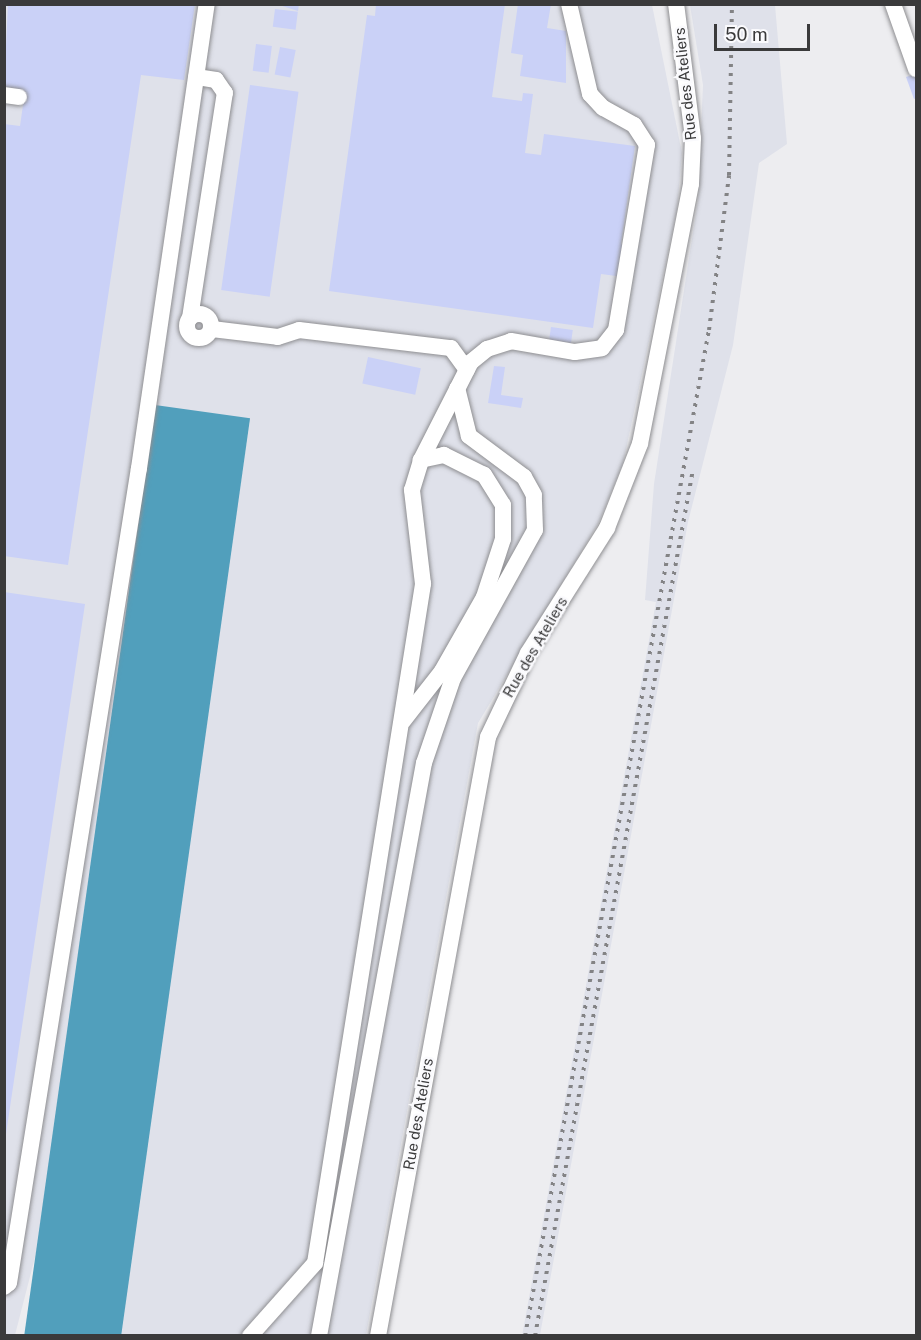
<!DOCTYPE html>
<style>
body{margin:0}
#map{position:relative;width:921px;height:1340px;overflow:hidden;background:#ededf0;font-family:"Public Sans",sans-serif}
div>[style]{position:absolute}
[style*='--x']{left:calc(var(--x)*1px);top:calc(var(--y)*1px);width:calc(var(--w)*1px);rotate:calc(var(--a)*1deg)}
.built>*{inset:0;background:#dfe1ea}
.water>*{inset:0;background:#519fbc;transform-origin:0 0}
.building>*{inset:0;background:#cad1f7;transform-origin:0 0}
.roads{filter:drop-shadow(0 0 2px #8e8e91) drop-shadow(0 0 2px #8e8e91)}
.minor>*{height:16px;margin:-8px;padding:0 8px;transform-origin:8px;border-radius:8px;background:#fff}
.minor>.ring{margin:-8px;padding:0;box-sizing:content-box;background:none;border:16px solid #fff;border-radius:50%}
.rail>*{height:4px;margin-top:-2px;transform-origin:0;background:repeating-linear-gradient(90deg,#838385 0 3px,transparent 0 9px)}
span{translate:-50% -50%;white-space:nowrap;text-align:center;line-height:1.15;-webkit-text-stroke:5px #fafafd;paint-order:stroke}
.street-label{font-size:15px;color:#3a3a3b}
.frame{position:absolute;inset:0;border:6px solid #3a3a3b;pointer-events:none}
.scale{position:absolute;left:714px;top:24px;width:96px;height:27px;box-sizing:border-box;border:3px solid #3a3a3b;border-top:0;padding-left:8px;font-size:18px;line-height:21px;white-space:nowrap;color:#3a3a3b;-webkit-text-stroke:4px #fafafd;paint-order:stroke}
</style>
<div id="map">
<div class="built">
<div style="clip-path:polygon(5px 5px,652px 5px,682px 153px,677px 210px,623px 463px,599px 522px,478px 723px,366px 1335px,114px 1335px,250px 420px,15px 1335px,5px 1336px)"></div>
<div style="clip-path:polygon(690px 5px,775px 5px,787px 144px,759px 163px,733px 345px,688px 522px,540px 1335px,522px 1336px,656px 602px,645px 600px,654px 484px,698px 200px,703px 85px)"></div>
</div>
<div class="water">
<div style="left:155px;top:405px;width:96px;height:941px;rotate:8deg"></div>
</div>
<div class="building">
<div style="clip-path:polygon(8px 4px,195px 4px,184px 80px,141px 75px,68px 565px,4px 556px,4px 124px,20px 126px,25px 91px,4px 87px)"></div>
<div style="clip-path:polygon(276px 4px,299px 4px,298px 11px)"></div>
<div style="clip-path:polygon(376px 4px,505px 4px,492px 97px,522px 101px,523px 93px,533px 94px,525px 153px,541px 155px,544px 134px,635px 146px,621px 244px,628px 245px,624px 277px,601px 274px,593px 328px,329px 291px,367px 15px,375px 16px)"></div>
<div style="clip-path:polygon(518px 4px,551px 4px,547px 28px,566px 31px,566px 83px,520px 76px,523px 55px,511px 53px)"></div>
<div style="left:275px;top:9px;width:23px;height:18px;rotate:7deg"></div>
<div style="left:256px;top:44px;width:16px;height:27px;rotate:7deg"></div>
<div style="left:280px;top:47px;width:16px;height:28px;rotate:11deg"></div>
<div style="clip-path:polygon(915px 74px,916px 98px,914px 99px,906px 77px)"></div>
<div style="left:250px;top:85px;width:49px;height:207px;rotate:8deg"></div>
<div style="left:551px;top:327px;width:22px;height:13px;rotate:8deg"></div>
<div style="left:368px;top:357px;width:54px;height:27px;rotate:12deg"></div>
<div style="clip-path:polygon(494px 366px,505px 367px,501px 395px,523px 398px,521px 408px,488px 403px)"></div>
<div style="clip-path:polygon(4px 592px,85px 604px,6px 1134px,4px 1134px)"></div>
</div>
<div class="roads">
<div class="minor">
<div style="--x:893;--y:4;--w:69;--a:70.5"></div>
<div style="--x:4;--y:95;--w:15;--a:8"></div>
<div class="ring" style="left:187px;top:314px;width:8px;height:8px"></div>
<div style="--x:190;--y:318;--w:228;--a:-81.2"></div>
<div style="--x:225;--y:93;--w:16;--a:-125"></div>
<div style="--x:216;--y:80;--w:20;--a:-171"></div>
<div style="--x:212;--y:329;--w:66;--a:6.9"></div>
<div style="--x:278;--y:337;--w:22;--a:-18"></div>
<div style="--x:299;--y:330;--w:153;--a:6.8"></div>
<div style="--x:451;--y:348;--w:27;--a:54"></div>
<div style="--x:403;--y:721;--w:63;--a:-52"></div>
<div style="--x:442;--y:671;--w:85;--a:-60.4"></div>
<div style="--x:484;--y:597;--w:61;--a:-71.9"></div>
<div style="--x:503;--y:539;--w:34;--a:-90"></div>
<div style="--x:503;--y:505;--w:36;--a:-122"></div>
<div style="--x:484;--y:475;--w:45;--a:-153.4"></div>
<div style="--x:444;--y:455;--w:24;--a:168"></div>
<div style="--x:4;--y:1287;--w:6;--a:-39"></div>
<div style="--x:9;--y:1283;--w:825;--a:-80.94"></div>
<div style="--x:139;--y:468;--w:469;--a:-81.7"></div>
<div style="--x:250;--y:1336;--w:98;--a:-48.3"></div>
<div style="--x:315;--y:1263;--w:688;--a:-80.96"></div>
<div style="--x:423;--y:584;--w:95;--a:-96.7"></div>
<div style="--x:412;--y:490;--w:31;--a:-73"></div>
<div style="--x:421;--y:460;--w:110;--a:-63"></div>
<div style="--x:471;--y:362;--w:21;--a:-39"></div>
<div style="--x:487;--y:349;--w:25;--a:-18"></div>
<div style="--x:511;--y:341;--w:65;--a:9.8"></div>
<div style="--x:575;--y:352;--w:27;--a:-8"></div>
<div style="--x:602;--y:348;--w:23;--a:-52"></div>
<div style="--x:616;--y:330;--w:188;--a:-80.5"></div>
<div style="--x:647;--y:145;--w:24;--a:-123"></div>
<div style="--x:634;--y:125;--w:35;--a:-151"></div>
<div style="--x:603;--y:108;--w:19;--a:-133"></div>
<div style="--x:590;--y:94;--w:92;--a:-103.1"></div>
<div style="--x:319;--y:1336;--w:583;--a:-79.62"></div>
<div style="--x:424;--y:763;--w:90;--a:-71.2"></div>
<div style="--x:453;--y:678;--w:169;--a:-61"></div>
<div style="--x:535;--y:530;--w:35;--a:-92"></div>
<div style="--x:534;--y:495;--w:21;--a:-119"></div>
<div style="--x:524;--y:477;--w:69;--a:-143.3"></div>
<div style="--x:469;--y:436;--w:49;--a:-104"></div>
<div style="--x:378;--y:1336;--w:609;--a:-79.59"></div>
<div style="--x:488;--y:737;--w:93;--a:-64.5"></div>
<div style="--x:528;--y:653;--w:148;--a:-57.7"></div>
<div style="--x:607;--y:528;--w:90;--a:-68.6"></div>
<div style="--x:640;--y:444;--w:265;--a:-78.9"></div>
<div style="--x:691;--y:184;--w:46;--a:-87.5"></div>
<div style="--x:693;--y:138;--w:135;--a:-97.2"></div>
</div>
</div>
<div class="rail">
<div style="--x:525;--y:1336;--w:1023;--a:-79.64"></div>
<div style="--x:709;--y:330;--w:156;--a:-82.6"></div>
<div style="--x:729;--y:175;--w:171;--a:-89"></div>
<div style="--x:535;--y:1336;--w:881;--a:-79.67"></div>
</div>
<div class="street-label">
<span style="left:685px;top:84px;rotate:-96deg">Rue des Ateliers</span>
<span style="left:535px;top:647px;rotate:-60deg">Rue des Ateliers</span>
<span style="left:418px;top:1114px;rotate:-80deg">Rue des Ateliers</span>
</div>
<div class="frame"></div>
<div class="scale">50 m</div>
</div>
